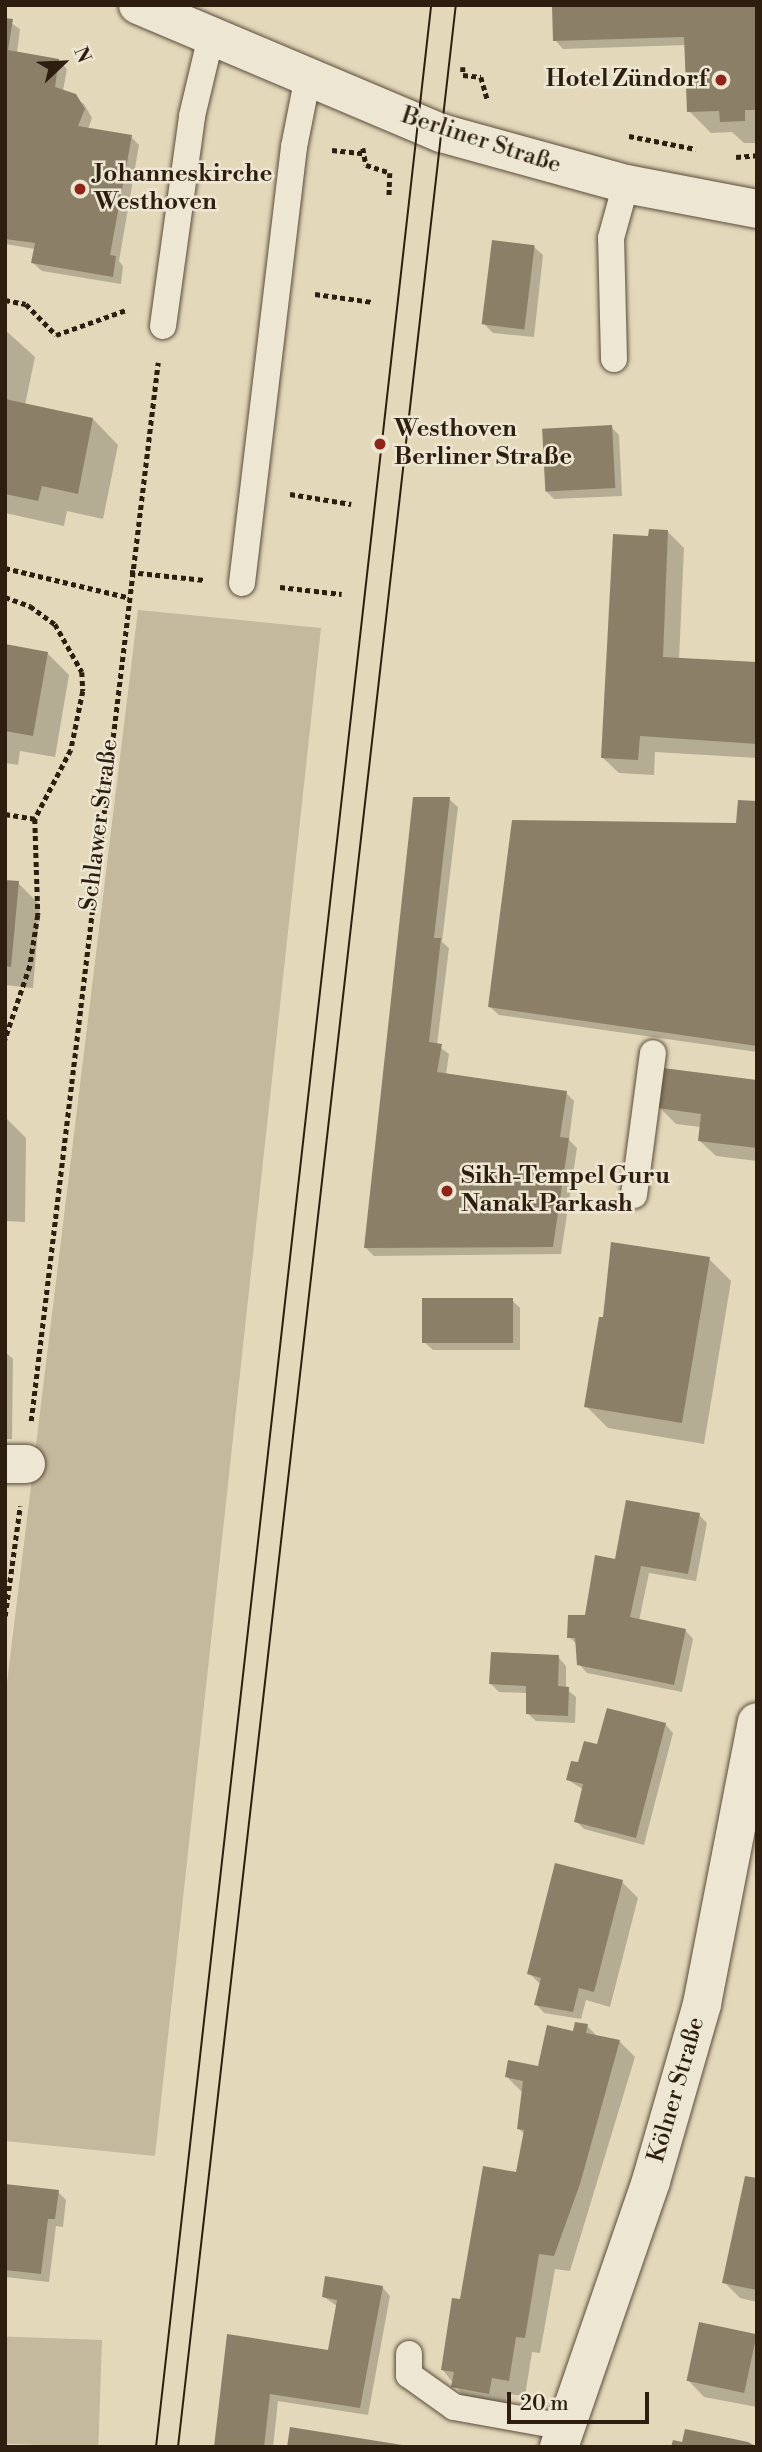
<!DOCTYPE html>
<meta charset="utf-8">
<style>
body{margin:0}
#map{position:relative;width:762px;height:2452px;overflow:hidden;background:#e3d8ba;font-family:"Libre Bodoni",serif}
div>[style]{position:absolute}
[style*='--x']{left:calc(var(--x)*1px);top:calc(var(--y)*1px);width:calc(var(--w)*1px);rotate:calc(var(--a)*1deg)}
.green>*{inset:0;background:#c4b89d;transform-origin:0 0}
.shadow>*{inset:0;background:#0003}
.building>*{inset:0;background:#8c7f68;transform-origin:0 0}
.path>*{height:4.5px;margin-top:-2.25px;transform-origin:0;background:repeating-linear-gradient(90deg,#2d1e10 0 5px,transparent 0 8.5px)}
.roads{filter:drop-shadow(0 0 2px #5a4c3a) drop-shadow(0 0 2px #5a4c3a)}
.lane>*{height:26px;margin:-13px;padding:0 13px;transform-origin:13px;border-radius:13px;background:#ede6d2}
.street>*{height:38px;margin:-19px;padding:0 19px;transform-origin:19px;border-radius:19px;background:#ede6d2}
.secondary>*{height:38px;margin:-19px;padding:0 19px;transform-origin:19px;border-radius:19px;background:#ede6d2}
.tram>*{height:2px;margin:-1px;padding:0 1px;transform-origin:1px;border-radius:1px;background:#2d1e10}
.dots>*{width:19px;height:19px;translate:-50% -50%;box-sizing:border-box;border:4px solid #ede6d2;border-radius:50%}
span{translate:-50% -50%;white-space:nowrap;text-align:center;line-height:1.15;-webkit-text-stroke:5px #ede6d2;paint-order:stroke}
.poi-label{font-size:24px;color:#2d1e10;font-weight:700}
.right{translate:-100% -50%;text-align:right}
.left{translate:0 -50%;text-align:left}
.street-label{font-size:24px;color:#2d1e10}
.frame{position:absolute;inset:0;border:7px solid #2d1e10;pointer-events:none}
.north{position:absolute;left:28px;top:28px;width:70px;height:70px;-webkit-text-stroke:5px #ede6d2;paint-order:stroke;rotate:67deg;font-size:19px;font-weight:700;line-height:28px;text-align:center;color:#2d1e10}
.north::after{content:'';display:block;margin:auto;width:24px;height:32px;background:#2d1e10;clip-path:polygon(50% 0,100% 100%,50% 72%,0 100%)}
.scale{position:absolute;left:507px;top:2392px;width:142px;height:32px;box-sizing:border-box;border:4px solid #2d1e10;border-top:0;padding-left:9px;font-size:21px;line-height:24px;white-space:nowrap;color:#2d1e10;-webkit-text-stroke:5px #ede6d2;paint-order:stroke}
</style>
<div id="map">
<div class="green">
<div style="clip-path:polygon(138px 610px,321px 628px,155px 2156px,5px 2141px,5px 1699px)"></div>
<div style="left:102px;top:2340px;width:107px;height:98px;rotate:92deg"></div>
</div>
<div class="shadow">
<div style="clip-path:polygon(757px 5px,757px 143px,744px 143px,732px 132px,711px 133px,689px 111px,687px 45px,563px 49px,555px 40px)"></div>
<div style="clip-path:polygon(5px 19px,20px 29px,17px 53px,58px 60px,67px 69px,63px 91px,84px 104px,92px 118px,88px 129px,131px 137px,139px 145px,119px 261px,123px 266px,121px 284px,42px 271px,33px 263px,35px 249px,5px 244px)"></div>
<div style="clip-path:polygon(534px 247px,543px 255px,534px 337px,493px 333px,485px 325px)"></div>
<div style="clip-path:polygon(5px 330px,35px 357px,25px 405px,93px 419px,118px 445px,103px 519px,67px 511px,64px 526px,5px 513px)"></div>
<div style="clip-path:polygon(611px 427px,619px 435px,622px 496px,554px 499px,546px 491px)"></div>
<div style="clip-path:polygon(668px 532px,684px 548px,679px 660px,757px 664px,757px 758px,655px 752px,654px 775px,619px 773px,602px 757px,650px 537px)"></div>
<div style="clip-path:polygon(5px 646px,47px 653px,69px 675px,55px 757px,20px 751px,18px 765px,5px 763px)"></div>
<div style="clip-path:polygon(449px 799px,458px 807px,442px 942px,449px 948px,437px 1045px,449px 1054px,446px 1075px,566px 1093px,574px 1101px,569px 1140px,577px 1148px,561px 1254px,374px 1256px,366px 1248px)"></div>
<div style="clip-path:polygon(757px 803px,757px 1052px,499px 1015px,490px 1007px,737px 824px)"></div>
<div style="clip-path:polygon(5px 882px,18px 883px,40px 905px,33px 988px,5px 985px)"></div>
<div style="clip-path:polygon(757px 1082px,757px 1161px,716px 1156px,699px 1140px,701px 1127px,676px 1124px,660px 1108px)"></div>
<div style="clip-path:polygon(5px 1117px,26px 1138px,25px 1222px,5px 1221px)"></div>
<div style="clip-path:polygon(709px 1259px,731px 1281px,704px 1444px,608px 1428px,586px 1406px,614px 1263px)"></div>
<div style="clip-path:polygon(512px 1300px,520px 1308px,520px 1350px,433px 1350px,424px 1342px)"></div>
<div style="clip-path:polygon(5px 1352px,13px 1359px,12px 1439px,5px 1439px)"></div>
<div style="clip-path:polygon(699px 1515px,707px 1523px,696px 1581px,649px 1573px,639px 1621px,685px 1630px,693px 1639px,682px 1692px,587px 1673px,579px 1664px,578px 1645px,569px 1637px,586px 1617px,616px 1561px)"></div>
<div style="clip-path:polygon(558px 1657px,566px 1666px,566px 1689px,576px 1697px,575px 1723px,536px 1721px,527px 1713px,527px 1693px,499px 1692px,491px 1684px)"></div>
<div style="clip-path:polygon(665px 1724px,673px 1733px,644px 1845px,584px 1829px,576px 1821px,584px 1790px,568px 1780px,579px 1764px,598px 1746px)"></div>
<div style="clip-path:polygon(622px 1882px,638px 1898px,610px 2007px,586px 2000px,581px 2019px,544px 2013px,536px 2004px,541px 1985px,529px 1973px)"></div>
<div style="clip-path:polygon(587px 2026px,598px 2037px,619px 2041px,635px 2057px,570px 2271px,555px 2269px,540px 2353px,532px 2352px,525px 2396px,507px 2394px,505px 2409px,469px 2403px,442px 2369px,461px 2301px,517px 2174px,525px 2135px,519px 2129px,523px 2093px,507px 2077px,539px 2068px)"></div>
<div style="clip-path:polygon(757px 2180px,757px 2302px,740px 2298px,724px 2282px)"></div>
<div style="clip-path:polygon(5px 2186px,58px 2192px,66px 2200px,63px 2227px,56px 2226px,49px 2282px,5px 2277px)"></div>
<div style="clip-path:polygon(382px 2287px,390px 2296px,368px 2415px,278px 2401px,273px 2447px,216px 2447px,229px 2336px,329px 2352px,337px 2306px,324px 2297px)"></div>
<div style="clip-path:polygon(757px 2336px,757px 2407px,704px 2397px,688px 2380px)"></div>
</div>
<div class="building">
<div style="clip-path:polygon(552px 5px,757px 5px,757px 110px,745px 110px,745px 121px,720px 122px,719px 111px,687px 112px,684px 37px,553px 41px)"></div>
<div style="clip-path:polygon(5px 18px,13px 19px,8px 50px,59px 59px,55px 87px,76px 94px,85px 109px,78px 126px,132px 135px,110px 255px,116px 256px,113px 277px,31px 263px,35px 243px,5px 239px)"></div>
<div style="left:492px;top:240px;width:43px;height:85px;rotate:7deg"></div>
<div style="clip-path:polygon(5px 399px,93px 418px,78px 494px,42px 486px,38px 501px,5px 494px)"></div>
<div style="left:612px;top:425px;width:63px;height:70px;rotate:87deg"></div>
<div style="clip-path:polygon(649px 529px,668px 530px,663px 657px,757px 662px,757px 744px,640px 736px,638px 760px,601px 758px,613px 534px,648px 536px)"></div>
<div style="clip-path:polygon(5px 644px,48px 652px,33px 736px,5px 731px)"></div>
<div style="clip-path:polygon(413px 797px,450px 797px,434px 938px,441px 938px,429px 1042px,442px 1044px,437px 1072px,567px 1091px,560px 1137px,569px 1138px,553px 1247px,364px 1248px)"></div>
<div style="clip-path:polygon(738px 800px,757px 801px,757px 1046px,488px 1007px,512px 820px,736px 823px)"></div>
<div style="clip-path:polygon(5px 880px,19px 881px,11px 967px,5px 966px)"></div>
<div style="clip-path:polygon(663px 1068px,757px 1080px,757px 1148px,698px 1141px,701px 1114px,658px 1108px)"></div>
<div style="clip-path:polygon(611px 1242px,710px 1257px,682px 1423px,584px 1407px,599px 1317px,603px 1317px)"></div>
<div style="left:422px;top:1298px;width:91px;height:45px"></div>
<div style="clip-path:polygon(626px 1500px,700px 1513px,688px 1574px,641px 1566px,630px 1617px,686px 1629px,674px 1685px,577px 1665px,575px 1638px,567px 1638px,568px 1615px,585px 1615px,595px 1555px,615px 1559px)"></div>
<div style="clip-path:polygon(491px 1652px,559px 1655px,558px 1686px,569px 1687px,568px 1716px,526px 1714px,526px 1686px,489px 1684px)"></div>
<div style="clip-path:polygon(607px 1708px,666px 1723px,636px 1838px,574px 1822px,583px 1784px,566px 1780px,571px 1761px,578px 1762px,584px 1741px,597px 1744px)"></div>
<div style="clip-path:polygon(555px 1863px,623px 1880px,594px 1992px,579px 1988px,573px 2012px,534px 2005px,541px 1978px,527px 1974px)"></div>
<div style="clip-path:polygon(575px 2022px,588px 2024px,586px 2033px,620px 2040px,580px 2184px,554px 2256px,539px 2254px,525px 2338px,516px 2337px,509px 2381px,492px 2378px,489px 2394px,451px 2387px,454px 2372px,441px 2370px,452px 2298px,460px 2299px,483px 2166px,516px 2172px,524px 2130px,517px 2129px,523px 2081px,505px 2077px,508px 2060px,538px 2066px,547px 2025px,573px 2031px)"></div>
<div style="clip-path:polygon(745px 2176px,757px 2178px,757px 2290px,722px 2283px)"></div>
<div style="clip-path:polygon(5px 2184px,59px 2190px,55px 2219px,48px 2219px,41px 2274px,5px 2270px)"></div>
<div style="clip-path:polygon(325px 2276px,383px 2286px,360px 2408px,270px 2394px,264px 2447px,214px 2447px,227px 2334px,328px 2350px,337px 2300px,322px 2297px)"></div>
<div style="left:699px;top:2322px;width:59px;height:60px;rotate:12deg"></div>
<div style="clip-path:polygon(290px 2427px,402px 2445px,402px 2447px,287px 2447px)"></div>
<div style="clip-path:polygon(685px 2429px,748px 2442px,757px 2447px,671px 2447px,673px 2440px,682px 2442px)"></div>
</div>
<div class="path">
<div style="--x:463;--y:67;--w:8;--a:90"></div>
<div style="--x:463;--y:75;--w:18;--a:6"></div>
<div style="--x:481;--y:77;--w:25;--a:74"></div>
<div style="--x:629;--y:136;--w:68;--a:11"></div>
<div style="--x:363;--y:148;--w:17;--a:80"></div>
<div style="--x:366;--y:165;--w:25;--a:18"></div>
<div style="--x:390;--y:173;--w:23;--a:92"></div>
<div style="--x:332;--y:150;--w:31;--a:6"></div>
<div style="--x:736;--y:157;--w:21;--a:-5"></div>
<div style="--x:315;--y:294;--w:59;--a:7.9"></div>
<div style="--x:5;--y:300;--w:21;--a:11"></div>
<div style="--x:26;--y:304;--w:43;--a:45.9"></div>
<div style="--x:56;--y:335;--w:74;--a:-19.7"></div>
<div style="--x:290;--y:494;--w:62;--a:9.3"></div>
<div style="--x:5;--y:568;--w:125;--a:13.4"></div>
<div style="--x:130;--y:572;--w:75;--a:6.1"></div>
<div style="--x:280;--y:587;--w:62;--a:6.4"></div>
<div style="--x:5;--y:597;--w:27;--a:20"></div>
<div style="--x:30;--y:606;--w:31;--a:36"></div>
<div style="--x:55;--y:624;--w:55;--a:60.6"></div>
<div style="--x:82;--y:672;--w:19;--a:87"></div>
<div style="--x:83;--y:691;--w:60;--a:101.5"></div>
<div style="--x:71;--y:750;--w:78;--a:117.6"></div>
<div style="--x:35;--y:819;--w:96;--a:88.2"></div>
<div style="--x:38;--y:915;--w:52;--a:98.9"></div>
<div style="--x:30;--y:966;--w:78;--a:108.7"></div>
<div style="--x:5;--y:814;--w:30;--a:9"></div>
<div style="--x:31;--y:1421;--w:1066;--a:-83.16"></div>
<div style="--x:5;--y:1616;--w:111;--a:-82.2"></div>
</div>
<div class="roads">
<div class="lane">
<div style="--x:163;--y:326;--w:212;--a:-82.1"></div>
<div style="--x:192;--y:116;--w:82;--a:-76.6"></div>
<div style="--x:614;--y:359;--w:121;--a:-91.4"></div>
<div style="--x:611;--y:238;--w:56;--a:-74.5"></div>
<div style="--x:242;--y:583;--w:439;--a:-83.2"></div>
<div style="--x:294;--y:147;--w:72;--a:-78.8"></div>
<div style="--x:634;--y:1195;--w:143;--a:-82.4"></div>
<div style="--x:409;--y:2354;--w:21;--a:90"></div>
<div style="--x:409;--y:2375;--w:55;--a:35.4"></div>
<div style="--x:454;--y:2407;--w:113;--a:10.2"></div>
</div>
<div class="street">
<div style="--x:138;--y:5;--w:329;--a:22.9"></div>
<div style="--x:441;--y:133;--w:192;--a:15.4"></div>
<div style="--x:626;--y:184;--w:133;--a:10.8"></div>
<div style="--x:5;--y:1464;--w:21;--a:0"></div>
</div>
<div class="secondary">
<div style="--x:559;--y:2447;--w:281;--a:-70.9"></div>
<div style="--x:651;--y:2181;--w:184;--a:-73.9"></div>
<div style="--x:702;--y:2004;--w:287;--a:-79"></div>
</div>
</div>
<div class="tram">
<div style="--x:156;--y:2447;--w:2457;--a:-83.57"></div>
<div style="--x:178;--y:2447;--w:2458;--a:-83.51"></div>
</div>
<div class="dots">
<div style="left:721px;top:80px;background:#8f2418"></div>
<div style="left:80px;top:189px;background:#8f2418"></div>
<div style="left:380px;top:444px;background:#8f2418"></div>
<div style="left:447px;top:1191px;background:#8f2418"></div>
</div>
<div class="poi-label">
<span class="right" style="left:707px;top:80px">Hotel Zündorf</span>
<span class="left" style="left:94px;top:189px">Johanneskirche<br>Westhoven</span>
<span class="left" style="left:394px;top:444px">Westhoven<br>Berliner Straße</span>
<span class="left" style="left:461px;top:1191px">Sikh-Tempel Guru<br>Nanak Parkash</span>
</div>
<div class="street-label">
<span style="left:481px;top:141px;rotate:18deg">Berliner Straße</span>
<span style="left:100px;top:825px;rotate:-83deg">Schlawer Straße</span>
<span style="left:677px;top:2090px;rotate:-74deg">Kölner Straße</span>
</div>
<div class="frame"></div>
<div class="north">N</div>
<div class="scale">20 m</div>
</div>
